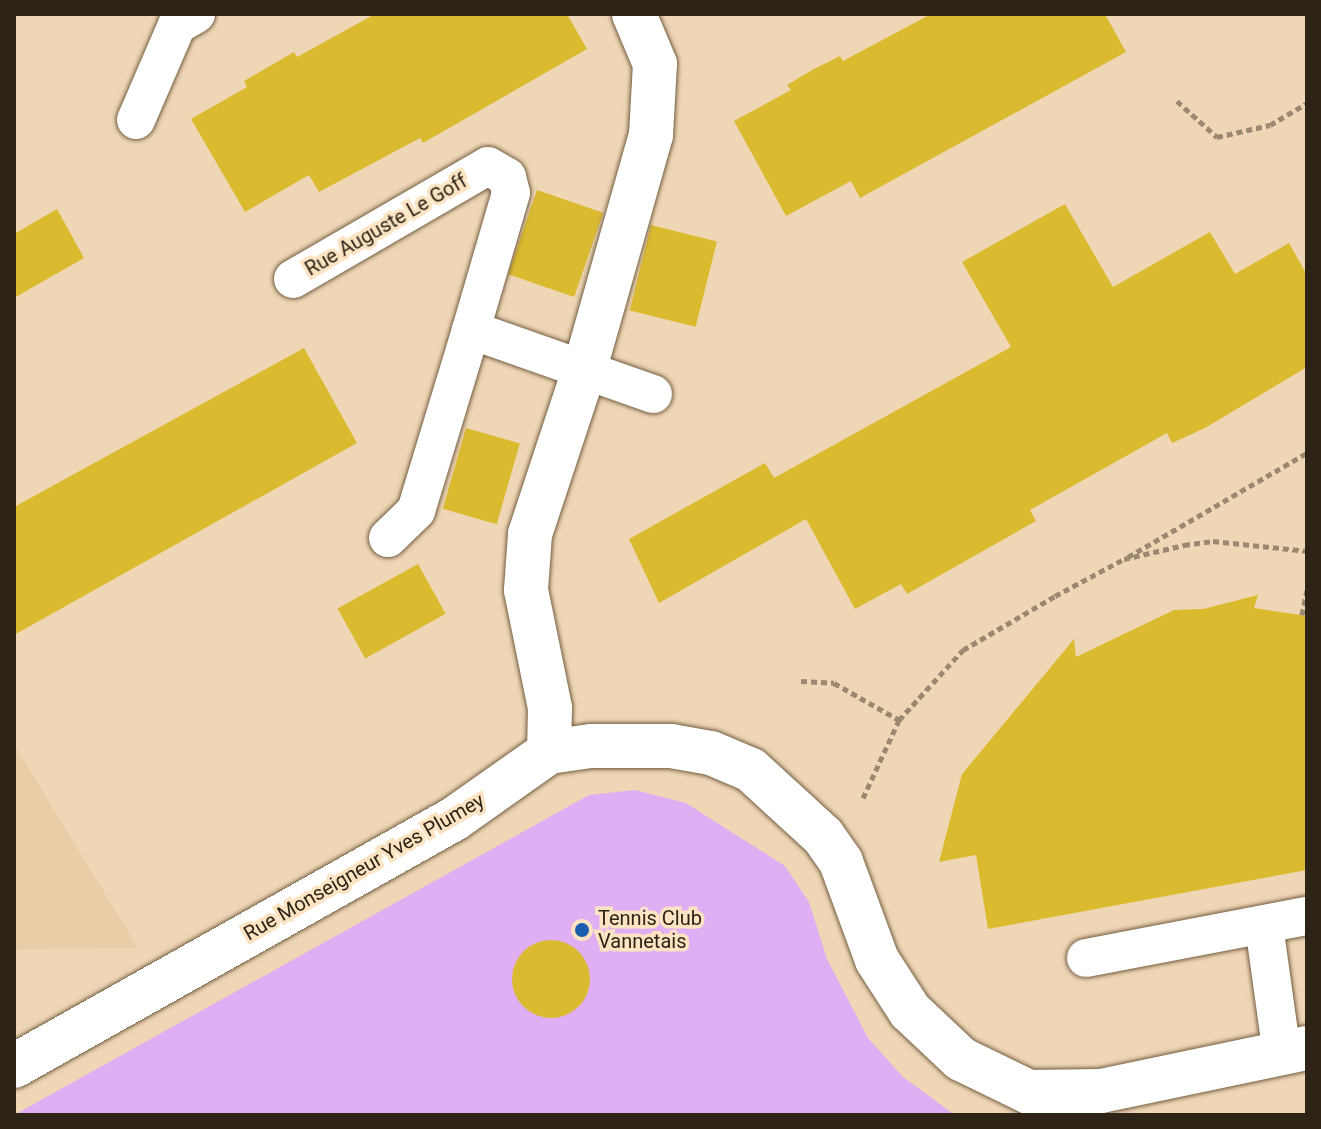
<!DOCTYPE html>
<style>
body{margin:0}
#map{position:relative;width:1321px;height:1129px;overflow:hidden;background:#efd7b6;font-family:Roboto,sans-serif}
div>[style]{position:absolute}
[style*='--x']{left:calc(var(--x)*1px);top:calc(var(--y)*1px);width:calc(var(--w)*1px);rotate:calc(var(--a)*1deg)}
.built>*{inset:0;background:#e9cda6}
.green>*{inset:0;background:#dfaef3}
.building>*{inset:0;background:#dabb30;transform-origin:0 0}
.round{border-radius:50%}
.path>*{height:5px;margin-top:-2.5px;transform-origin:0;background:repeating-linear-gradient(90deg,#9a8870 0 6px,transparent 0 10px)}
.roads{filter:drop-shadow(0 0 2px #735e41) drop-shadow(0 0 2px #735e41)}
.lane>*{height:38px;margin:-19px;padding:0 19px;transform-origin:19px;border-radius:19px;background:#fff}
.street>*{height:44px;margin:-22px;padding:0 22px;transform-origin:22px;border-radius:22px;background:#fff}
.dots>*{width:22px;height:22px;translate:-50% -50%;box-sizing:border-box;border:4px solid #fce4c3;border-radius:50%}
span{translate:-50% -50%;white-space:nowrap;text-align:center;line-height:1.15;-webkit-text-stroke:7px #fce4c3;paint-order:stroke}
.street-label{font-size:20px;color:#2d2417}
.poi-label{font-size:20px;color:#2d2417}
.left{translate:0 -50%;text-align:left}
.frame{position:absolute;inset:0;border:16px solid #2d2417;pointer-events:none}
</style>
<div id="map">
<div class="built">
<div style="clip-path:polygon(14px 744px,138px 948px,14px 949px)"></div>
</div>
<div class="green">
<div style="clip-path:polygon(635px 790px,686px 803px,785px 866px,809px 902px,827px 959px,868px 1038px,903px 1077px,955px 1115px,14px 1115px,589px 795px)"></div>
</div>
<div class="building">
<div style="clip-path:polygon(375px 14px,567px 14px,587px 49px,423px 143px,420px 138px,319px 192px,309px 175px,245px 212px,191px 119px,247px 87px,244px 81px,294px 52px,297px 57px)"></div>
<div style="clip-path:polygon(931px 14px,1105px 14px,1126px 52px,860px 198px,851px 181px,786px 216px,734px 121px,791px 90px,787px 85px,812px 70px,840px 56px,843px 61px)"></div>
<div style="left:537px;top:190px;width:70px;height:89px;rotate:19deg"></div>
<div style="clip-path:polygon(1065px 204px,1113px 287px,1210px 232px,1235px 274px,1289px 243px,1307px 275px,1307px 367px,1205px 428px,1172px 443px,1167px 433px,1030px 510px,1036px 521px,907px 594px,901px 584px,855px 609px,806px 519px,659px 603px,629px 539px,765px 463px,774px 478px,1011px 347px,962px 262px)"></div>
<div style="clip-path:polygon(57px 209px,84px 258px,14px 298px,14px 234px)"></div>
<div style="left:651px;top:225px;width:68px;height:88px;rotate:14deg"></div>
<div style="clip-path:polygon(304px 348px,357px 443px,14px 635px,14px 507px)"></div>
<div style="left:466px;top:428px;width:56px;height:84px;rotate:16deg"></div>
<div style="left:418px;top:564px;width:57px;height:92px;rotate:61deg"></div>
<div style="clip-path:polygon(1258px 595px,1254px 608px,1307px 616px,1307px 870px,988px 929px,976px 855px,939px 862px,962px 774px,1074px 639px,1076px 657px,1174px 610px,1203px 609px)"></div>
<div class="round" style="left:512px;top:940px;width:78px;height:78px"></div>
</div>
<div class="path">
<div style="--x:1177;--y:101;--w:54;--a:42"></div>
<div style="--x:1217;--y:137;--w:54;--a:-12.8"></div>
<div style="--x:1270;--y:125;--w:43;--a:-30.7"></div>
<div style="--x:1128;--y:557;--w:207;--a:-30.2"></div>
<div style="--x:1302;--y:615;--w:25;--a:-79"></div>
<div style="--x:801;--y:681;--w:33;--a:3"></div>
<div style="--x:834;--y:683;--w:75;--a:29.6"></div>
<div style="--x:863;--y:798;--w:86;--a:-65.2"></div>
<div style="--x:899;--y:720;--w:95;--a:-47.6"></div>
<div style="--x:963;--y:650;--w:107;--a:-30.4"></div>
<div style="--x:1055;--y:596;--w:78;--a:-28.2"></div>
<div style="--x:1124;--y:559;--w:62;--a:-13.1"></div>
<div style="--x:1184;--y:545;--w:29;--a:-8"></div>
<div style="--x:1213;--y:541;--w:95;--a:6.1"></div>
</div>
<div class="roads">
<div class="lane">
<div style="--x:136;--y:120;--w:103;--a:-66.7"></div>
<div style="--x:177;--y:25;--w:22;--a:-30"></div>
<div style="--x:293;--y:279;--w:225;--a:-30.1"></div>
<div style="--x:488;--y:166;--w:22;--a:30"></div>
<div style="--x:507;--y:177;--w:16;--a:76"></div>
<div style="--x:511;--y:193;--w:143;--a:106.3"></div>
<div style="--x:471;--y:330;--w:193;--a:19.4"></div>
<div style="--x:388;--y:538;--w:39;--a:-44"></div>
<div style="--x:416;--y:511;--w:189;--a:-73.1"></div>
<div style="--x:1264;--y:925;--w:130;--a:82.1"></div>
<div style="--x:1086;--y:958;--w:225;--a:-10.8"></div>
</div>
<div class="street">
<div style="--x:549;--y:752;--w:44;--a:-88.7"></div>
<div style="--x:550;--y:708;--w:120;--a:-101.5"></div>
<div style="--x:526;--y:590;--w:56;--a:-85.9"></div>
<div style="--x:530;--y:534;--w:175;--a:-71.7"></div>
<div style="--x:585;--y:368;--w:242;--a:-74.2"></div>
<div style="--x:651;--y:135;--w:71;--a:-86.8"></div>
<div style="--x:655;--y:64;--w:54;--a:-112.8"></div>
<div style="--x:14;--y:1066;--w:505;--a:-29.31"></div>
<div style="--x:454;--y:819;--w:116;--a:-35.2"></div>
<div style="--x:549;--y:752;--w:42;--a:-8.1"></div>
<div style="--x:591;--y:746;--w:80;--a:0"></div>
<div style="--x:671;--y:746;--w:41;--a:9.9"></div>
<div style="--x:711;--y:753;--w:43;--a:23"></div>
<div style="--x:751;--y:770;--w:98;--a:42.5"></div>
<div style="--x:823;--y:836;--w:32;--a:55"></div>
<div style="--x:841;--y:862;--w:104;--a:69.8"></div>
<div style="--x:877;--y:960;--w:61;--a:57.1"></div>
<div style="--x:910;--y:1011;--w:70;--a:43.3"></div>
<div style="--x:961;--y:1059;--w:76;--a:25.9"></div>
<div style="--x:1029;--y:1092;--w:72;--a:-0.8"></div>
<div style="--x:1101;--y:1091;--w:210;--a:-11.8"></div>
</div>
</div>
<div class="dots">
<div style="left:582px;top:930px;background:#1a5dad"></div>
</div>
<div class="street-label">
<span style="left:386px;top:225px;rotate:-30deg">Rue Auguste Le Goff</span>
<span style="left:364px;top:867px;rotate:-30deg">Rue Monseigneur Yves Plumey</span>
</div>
<div class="poi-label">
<span class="left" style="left:598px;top:930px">Tennis Club<br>Vannetais</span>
</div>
<div class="frame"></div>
</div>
